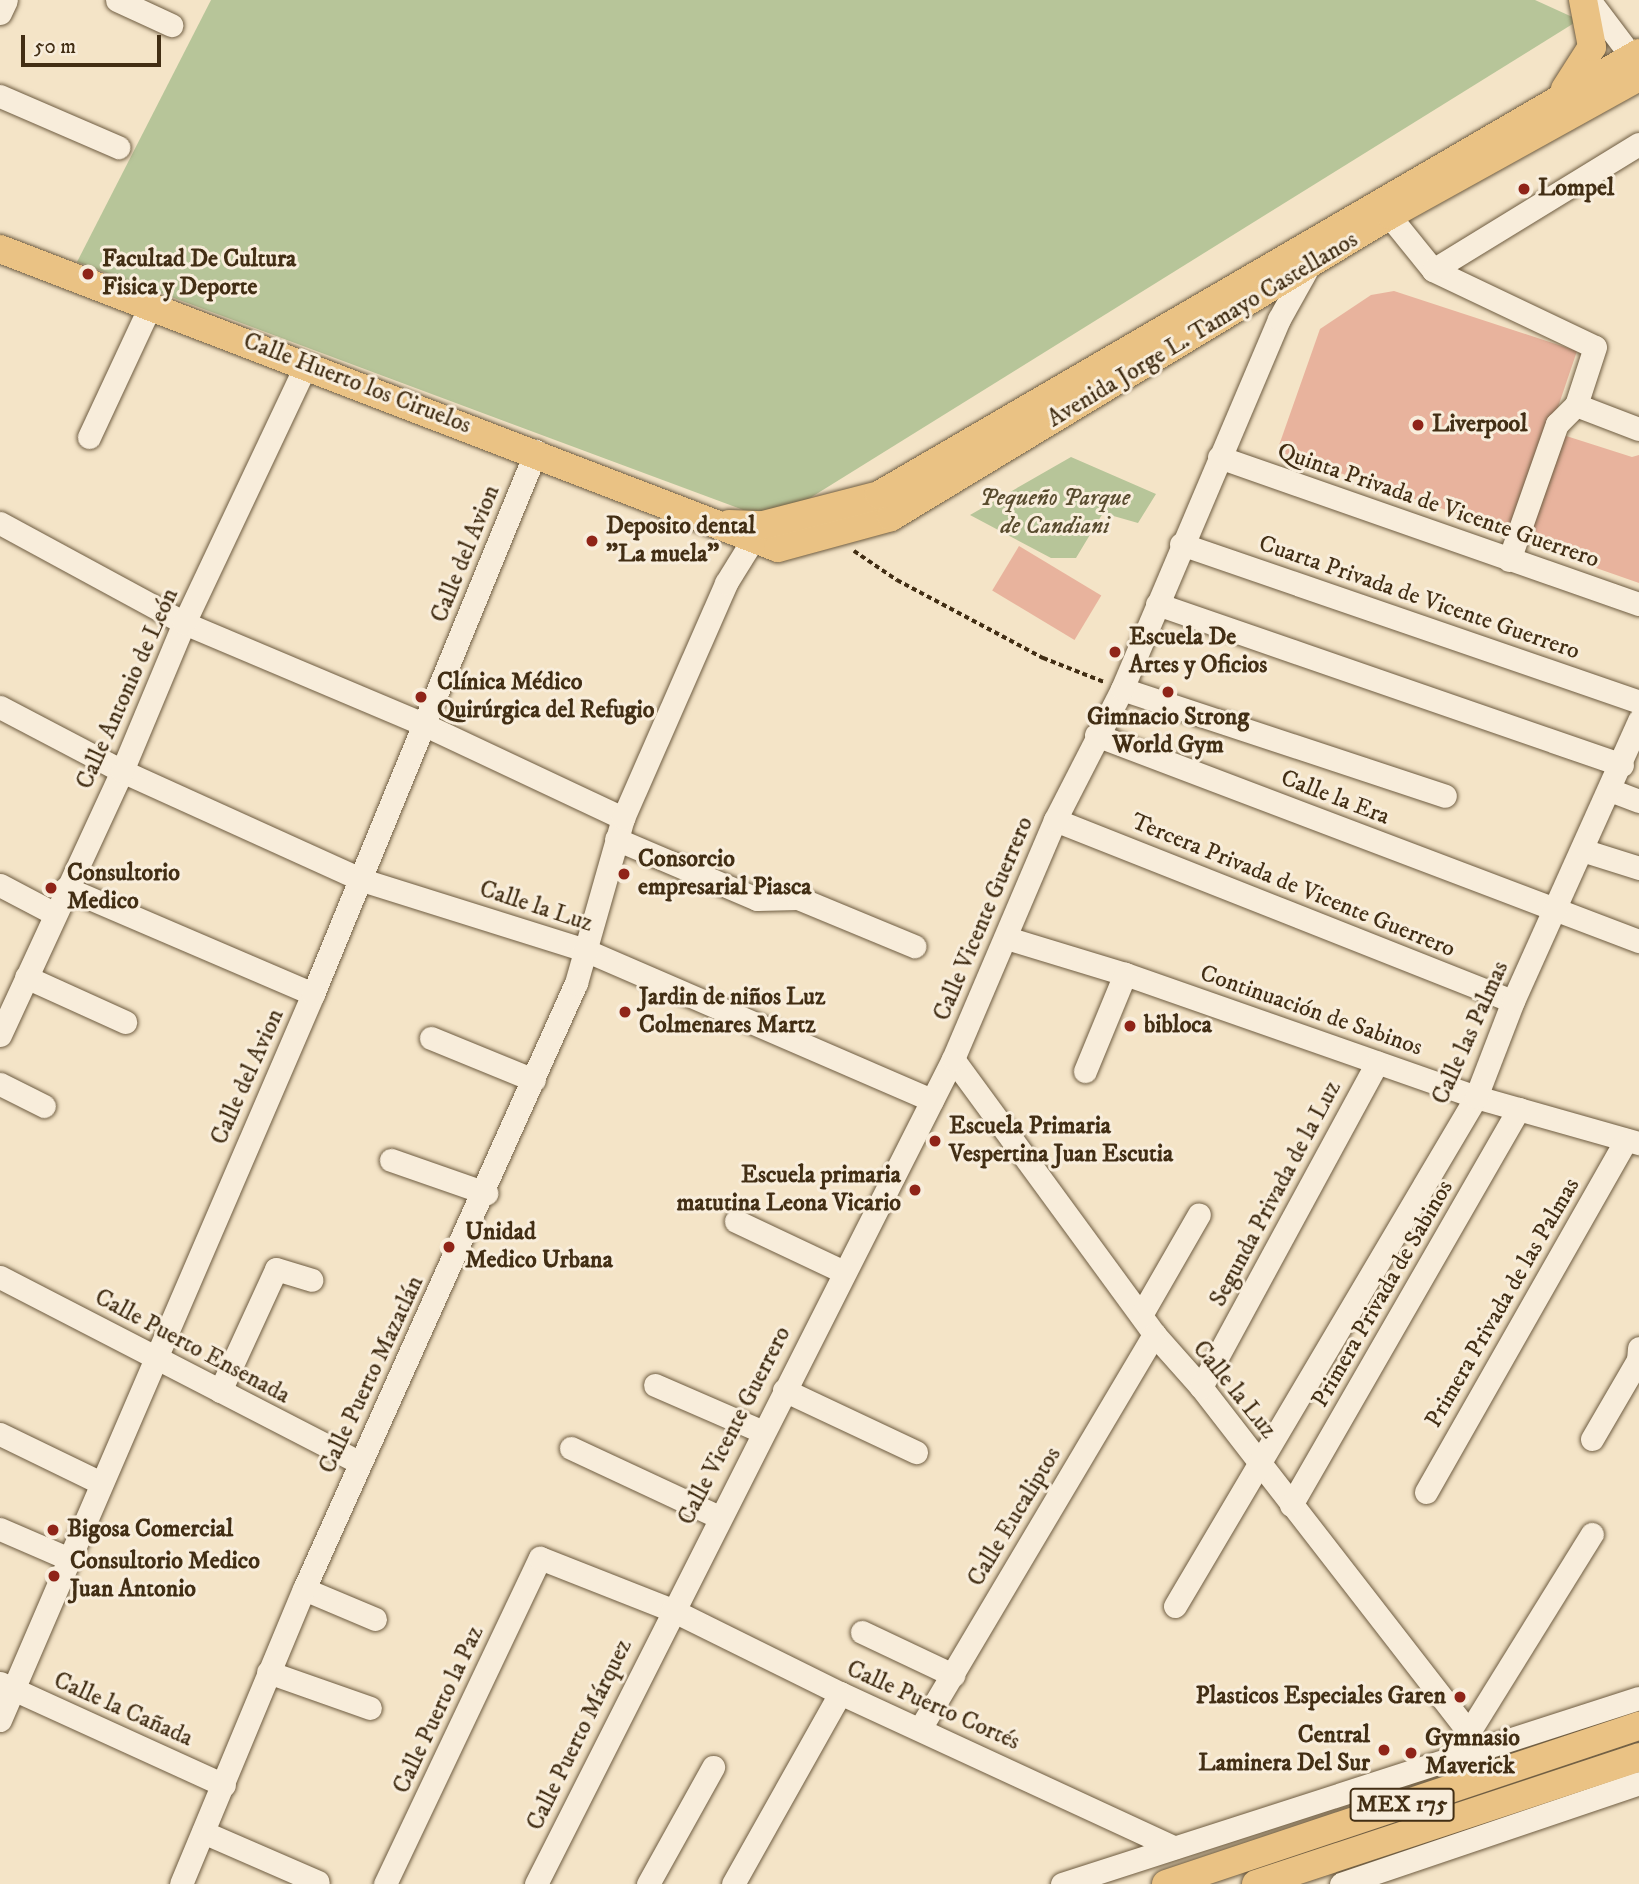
<!DOCTYPE html>
<meta charset="utf-8">
<style>
body{margin:0}
#map{position:relative;width:1639px;height:1884px;overflow:hidden;background:#f4e4c7;font-family:"IM FELL DW Pica",serif}
div>[style]{position:absolute}
[style*='--x']{left:calc(var(--x)*1px);top:calc(var(--y)*1px);width:calc(var(--w)*1px);rotate:calc(var(--a)*1deg)}
.green>*{inset:0;background:#b7c599}
.building>*{inset:0;background:#e8b39d;transform-origin:0 0}
.path>*{height:3.5px;margin-top:-1.75px;transform-origin:0;background:repeating-linear-gradient(90deg,#422e14 0 5px,transparent 0 8.5px)}
.roads{filter:drop-shadow(0 0 2px #6e5c41) drop-shadow(0 0 2px #6e5c41)}
.minor>*{height:23px;margin:-11.5px;padding:0 11.5px;transform-origin:11.5px;border-radius:11.5px;background:#f8eddb}
.major>*{height:28px;margin:-14px;padding:0 14px;transform-origin:14px;border-radius:14px;background:#eac284}
.dots>*{width:19px;height:19px;translate:-50% -50%;box-sizing:border-box;border:4px solid #f8eddb;border-radius:50%}
span{translate:-50% -50%;white-space:nowrap;text-align:center;line-height:1.15;-webkit-text-stroke:6px #f8eddb;paint-order:stroke}
.shield-label span{padding:2px 5px;background:#f8eddb;border:2px solid;border-radius:5px;-webkit-text-stroke-width:0}
.shield-label{font-size:23px;color:#422e14;font-weight:700}
.poi-label{font-size:24px;color:#422e14;font-weight:700}
.left{translate:0 -50%;text-align:left}
.right{translate:-100% -50%;text-align:right}
.street-label{font-size:24px;color:#422e14}
.park-label{font-size:24px;color:#594c2f;font-style:italic}
.scale{position:absolute;left:21px;top:35px;width:140px;height:32px;box-sizing:border-box;border:4px solid #422e14;border-top:0;padding-left:9px;font-size:21px;line-height:24px;white-space:nowrap;color:#422e14;-webkit-text-stroke:5px #f8eddb;paint-order:stroke}
</style>
<div id="map">
<div class="green">
<div style="clip-path:polygon(211px 0,1535px 0,1579px 20px,773px 521px,77px 262px)"></div>
<div style="clip-path:polygon(1071px 457px,1156px 494px,1138px 523px,1103px 513px,1076px 558px,1051px 558px,970px 515px)"></div>
</div>
<div class="building">
<div style="clip-path:polygon(1394px 291px,1577px 351px,1515px 534px,1277px 451px,1320px 329px,1371px 295px)"></div>
<div style="clip-path:polygon(1560px 434px,1632px 457px,1639px 455px,1639px 583px,1522px 542px)"></div>
<div style="left:1019px;top:546px;width:96px;height:52px;rotate:31deg"></div>
</div>
<div class="path">
<div style="--x:854;--y:551;--w:52;--a:34"></div>
<div style="--x:897;--y:580;--w:166;--a:28.1"></div>
<div style="--x:1043;--y:658;--w:66;--a:21.5"></div>
</div>
<div class="roads">
<div class="minor">
<div style="--x:117;--y:0;--w:60;--a:24.8"></div>
<div style="--x:1589;--y:0;--w:83;--a:52.9"></div>
<div style="--x:0;--y:13;--w:14;--a:-65"></div>
<div style="--x:0;--y:96;--w:129;--a:23.4"></div>
<div style="--x:1378;--y:202;--w:87;--a:51"></div>
<div style="--x:1433;--y:270;--w:179;--a:25.4"></div>
<div style="--x:1595;--y:347;--w:61;--a:108.1"></div>
<div style="--x:1576;--y:405;--w:67;--a:20.9"></div>
<div style="--x:1433;--y:270;--w:241;--a:-31.5"></div>
<div style="--x:89;--y:437;--w:145;--a:-65"></div>
<div style="--x:1219;--y:457;--w:445;--a:19.3"></div>
<div style="--x:0;--y:523;--w:209;--a:28.5"></div>
<div style="--x:184;--y:623;--w:262;--a:22.9"></div>
<div style="--x:425;--y:725;--w:219;--a:25.2"></div>
<div style="--x:1181;--y:544;--w:484;--a:19"></div>
<div style="--x:1509;--y:560;--w:144;--a:-70.6"></div>
<div style="--x:1557;--y:424;--w:27;--a:-45"></div>
<div style="--x:1157;--y:604;--w:492;--a:19.1"></div>
<div style="--x:1122;--y:689;--w:340;--a:18.3"></div>
<div style="--x:0;--y:707;--w:138;--a:27.7"></div>
<div style="--x:122;--y:771;--w:264;--a:24.4"></div>
<div style="--x:362;--y:880;--w:234;--a:17.4"></div>
<div style="--x:585;--y:950;--w:378;--a:23.4"></div>
<div style="--x:1096;--y:735;--w:581;--a:20.78"></div>
<div style="--x:1610;--y:790;--w:31;--a:21"></div>
<div style="--x:1055;--y:820;--w:492;--a:21.6"></div>
<div style="--x:616;--y:839;--w:153;--a:23.1"></div>
<div style="--x:757;--y:899;--w:41;--a:-1.4"></div>
<div style="--x:798;--y:898;--w:126;--a:22.5"></div>
<div style="--x:1582;--y:850;--w:60;--a:17.5"></div>
<div style="--x:0;--y:885;--w:62;--a:27.8"></div>
<div style="--x:66;--y:888;--w:269;--a:23.2"></div>
<div style="--x:1007;--y:938;--w:123;--a:17"></div>
<div style="--x:1125;--y:974;--w:372;--a:19.3"></div>
<div style="--x:1476;--y:1097;--w:169;--a:15.8"></div>
<div style="--x:26;--y:977;--w:109;--a:24.4"></div>
<div style="--x:0;--y:1035;--w:291;--a:-65.2"></div>
<div style="--x:122;--y:771;--w:160;--a:-67.3"></div>
<div style="--x:184;--y:623;--w:285;--a:-64.7"></div>
<div style="--x:431;--y:1038;--w:111;--a:22.2"></div>
<div style="--x:953;--y:1059;--w:341;--a:53.8"></div>
<div style="--x:1154;--y:1334;--w:71;--a:48.4"></div>
<div style="--x:1201;--y:1387;--w:437;--a:52.2"></div>
<div style="--x:1469;--y:1732;--w:20;--a:63"></div>
<div style="--x:1085;--y:1071;--w:105;--a:-67.6"></div>
<div style="--x:0;--y:1084;--w:49;--a:26.6"></div>
<div style="--x:391;--y:1160;--w:101;--a:19.2"></div>
<div style="--x:736;--y:1221;--w:117;--a:25.3"></div>
<div style="--x:0;--y:1277;--w:405;--a:27.3"></div>
<div style="--x:1141;--y:1315;--w:116;--a:-60.1"></div>
<div style="--x:655;--y:1385;--w:118;--a:23.5"></div>
<div style="--x:1201;--y:1387;--w:369;--a:-61.5"></div>
<div style="--x:784;--y:1390;--w:146;--a:25.2"></div>
<div style="--x:220;--y:1391;--w:134;--a:-65.3"></div>
<div style="--x:276;--y:1269;--w:37;--a:17"></div>
<div style="--x:0;--y:1434;--w:112;--a:25.9"></div>
<div style="--x:1592;--y:1439;--w:91;--a:-59.8"></div>
<div style="--x:1638;--y:1360;--w:12;--a:-85"></div>
<div style="--x:571;--y:1448;--w:163;--a:25"></div>
<div style="--x:1426;--y:1492;--w:405;--a:-60.4"></div>
<div style="--x:1291;--y:1505;--w:457;--a:-60.1"></div>
<div style="--x:0;--y:1529;--w:73;--a:23.4"></div>
<div style="--x:304;--y:1589;--w:77;--a:22.9"></div>
<div style="--x:1175;--y:1606;--w:591;--a:-59.4"></div>
<div style="--x:1476;--y:1097;--w:103;--a:-68.9"></div>
<div style="--x:1513;--y:1001;--w:308;--a:-65.8"></div>
<div style="--x:862;--y:1632;--w:101;--a:25.3"></div>
<div style="--x:268;--y:1672;--w:108;--a:19.4"></div>
<div style="--x:0;--y:1683;--w:246;--a:24.5"></div>
<div style="--x:0;--y:1720;--w:791;--a:-66.68"></div>
<div style="--x:313;--y:994;--w:587;--a:-67.67"></div>
<div style="--x:921;--y:1727;--w:457;--a:-59.3"></div>
<div style="--x:1469;--y:1732;--w:233;--a:-58.2"></div>
<div style="--x:203;--y:1832;--w:125;--a:23.5"></div>
<div style="--x:181;--y:1884;--w:320;--a:-67.4"></div>
<div style="--x:304;--y:1589;--w:664;--a:-65.83"></div>
<div style="--x:576;--y:983;--w:172;--a:-74.1"></div>
<div style="--x:623;--y:818;--w:257;--a:-66.3"></div>
<div style="--x:726;--y:583;--w:68;--a:-58.2"></div>
<div style="--x:385;--y:1884;--w:361;--a:-64.6"></div>
<div style="--x:540;--y:1558;--w:142;--a:21.5"></div>
<div style="--x:672;--y:1610;--w:187;--a:26.3"></div>
<div style="--x:840;--y:1693;--w:368;--a:24.8"></div>
<div style="--x:536;--y:1884;--w:924;--a:-63.19"></div>
<div style="--x:953;--y:1059;--w:260;--a:-66.9"></div>
<div style="--x:1055;--y:820;--w:147;--a:-62.9"></div>
<div style="--x:1122;--y:689;--w:402;--a:-67"></div>
<div style="--x:1279;--y:319;--w:68;--a:-60.8"></div>
<div style="--x:648;--y:1884;--w:134;--a:-60.9"></div>
<div style="--x:733;--y:1884;--w:219;--a:-60.7"></div>
<div style="--x:1062;--y:1884;--w:606;--a:-17.87"></div>
<div style="--x:1341;--y:1884;--w:315;--a:-18.7"></div>
</div>
<div class="major">
<div style="--x:1565;--y:89;--w:50;--a:-57.3"></div>
<div style="--x:1592;--y:47;--w:48;--a:-100.8"></div>
<div style="--x:0;--y:249;--w:833;--a:21.02"></div>
<div style="--x:778;--y:548;--w:117;--a:-15.3"></div>
<div style="--x:891;--y:517;--w:583;--a:-31.18"></div>
<div style="--x:1390;--y:215;--w:285;--a:-29"></div>
<div style="--x:729;--y:524;--w:34;--a:2"></div>
<div style="--x:763;--y:525;--w:120;--a:-14.5"></div>
<div style="--x:879;--y:495;--w:879;--a:-30.18"></div>
<div style="--x:1166;--y:1884;--w:499;--a:-18.5"></div>
<div style="--x:1256;--y:1884;--w:404;--a:-18.3"></div>
</div>
</div>
<div class="dots">
<div style="left:1524px;top:189px;background:#8f2418"></div>
<div style="left:88px;top:274px;background:#8f2418"></div>
<div style="left:1418px;top:425px;background:#8f2418"></div>
<div style="left:592px;top:541px;background:#8f2418"></div>
<div style="left:1115px;top:652px;background:#8f2418"></div>
<div style="left:1168px;top:692px;background:#8f2418"></div>
<div style="left:421px;top:697px;background:#8f2418"></div>
<div style="left:624px;top:874px;background:#8f2418"></div>
<div style="left:51px;top:888px;background:#8f2418"></div>
<div style="left:625px;top:1012px;background:#8f2418"></div>
<div style="left:1130px;top:1026px;background:#8f2418"></div>
<div style="left:935px;top:1141px;background:#8f2418"></div>
<div style="left:915px;top:1190px;background:#8f2418"></div>
<div style="left:449px;top:1247px;background:#8f2418"></div>
<div style="left:53px;top:1530px;background:#8f2418"></div>
<div style="left:54px;top:1576px;background:#8f2418"></div>
<div style="left:1460px;top:1697px;background:#8f2418"></div>
<div style="left:1384px;top:1750px;background:#8f2418"></div>
<div style="left:1411px;top:1753px;background:#8f2418"></div>
</div>
<div class="shield-label">
<span style="left:1402px;top:1805px">MEX 175</span>
</div>
<div class="poi-label">
<span class="left" style="left:1538px;top:189px">Lompel</span>
<span class="left" style="left:102px;top:274px">Facultad De Cultura<br>Fisica y Deporte</span>
<span class="left" style="left:1432px;top:425px">Liverpool</span>
<span class="left" style="left:606px;top:541px">Deposito dental<br>"La muela"</span>
<span class="left" style="left:1129px;top:652px">Escuela De<br>Artes y Oficios</span>
<span class="left" style="left:437px;top:697px">Clínica Médico<br>Quirúrgica del Refugio</span>
<span style="left:1168px;top:732px">Gimnacio Strong<br>World Gym</span>
<span class="left" style="left:638px;top:874px">Consorcio<br>empresarial Piasca</span>
<span class="left" style="left:67px;top:888px">Consultorio<br>Medico</span>
<span class="left" style="left:639px;top:1012px">Jardin de niños Luz<br>Colmenares Martz</span>
<span class="left" style="left:1144px;top:1026px">bibloca</span>
<span class="left" style="left:949px;top:1141px">Escuela Primaria<br>Vespertina Juan Escutia</span>
<span class="right" style="left:901px;top:1190px">Escuela primaria<br>matutina Leona Vicario</span>
<span class="left" style="left:465px;top:1247px">Unidad<br>Medico Urbana</span>
<span class="left" style="left:67px;top:1530px">Bigosa Comercial</span>
<span class="left" style="left:70px;top:1576px">Consultorio Medico<br>Juan Antonio</span>
<span class="right" style="left:1446px;top:1697px">Plasticos Especiales Garen</span>
<span class="right" style="left:1370px;top:1750px">Central<br>Laminera Del Sur</span>
<span class="left" style="left:1425px;top:1753px">Gymnasio<br>Maverick</span>
</div>
<div class="street-label">
<span style="left:1203px;top:330px;rotate:-31deg">Avenida Jorge L. Tamayo Castellanos</span>
<span style="left:357px;top:384px;rotate:21deg">Calle Huerto los Ciruelos</span>
<span style="left:1438px;top:506px;rotate:19deg">Quinta Privada de Vicente Guerrero</span>
<span style="left:466px;top:554px;rotate:-68deg">Calle del Avion</span>
<span style="left:1419px;top:598px;rotate:19deg">Cuarta Privada de Vicente Guerrero</span>
<span style="left:128px;top:689px;rotate:-66deg">Calle Antonio de León</span>
<span style="left:1335px;top:798px;rotate:21deg">Calle la Era</span>
<span style="left:1293px;top:886px;rotate:22deg">Tercera Privada de Vicente Guerrero</span>
<span style="left:536px;top:907px;rotate:18deg">Calle la Luz</span>
<span style="left:984px;top:919px;rotate:-67deg">Calle Vicente Guerrero</span>
<span style="left:1311px;top:1011px;rotate:19deg">Continuación de Sabinos</span>
<span style="left:1471px;top:1033px;rotate:-66deg">Calle las Palmas</span>
<span style="left:248px;top:1077px;rotate:-66deg">Calle del Avion</span>
<span style="left:1276px;top:1194px;rotate:-62deg">Segunda Privada de la Luz</span>
<span style="left:1383px;top:1294px;rotate:-60deg">Primera Privada de Sabinos</span>
<span style="left:1503px;top:1303px;rotate:-60deg">Primera Privada de las Palmas</span>
<span style="left:192px;top:1347px;rotate:28deg">Calle Puerto Ensenada</span>
<span style="left:372px;top:1375px;rotate:-65deg">Calle Puerto Mazatlán</span>
<span style="left:1234px;top:1390px;rotate:51deg">Calle la Luz</span>
<span style="left:735px;top:1426px;rotate:-63deg">Calle Vicente Guerrero</span>
<span style="left:1015px;top:1517px;rotate:-59deg">Calle Eucaliptos</span>
<span style="left:933px;top:1706px;rotate:24deg">Calle Puerto Cortés</span>
<span style="left:123px;top:1710px;rotate:24deg">Calle la Cañada</span>
<span style="left:439px;top:1710px;rotate:-65deg">Calle Puerto la Paz</span>
<span style="left:580px;top:1735px;rotate:-64deg">Calle Puerto Márquez</span>
</div>
<div class="park-label">
<span style="left:1055px;top:513px">Pequeño Parque<br>de Candiani</span>
</div>
<div class="scale">50 m</div>
</div>
